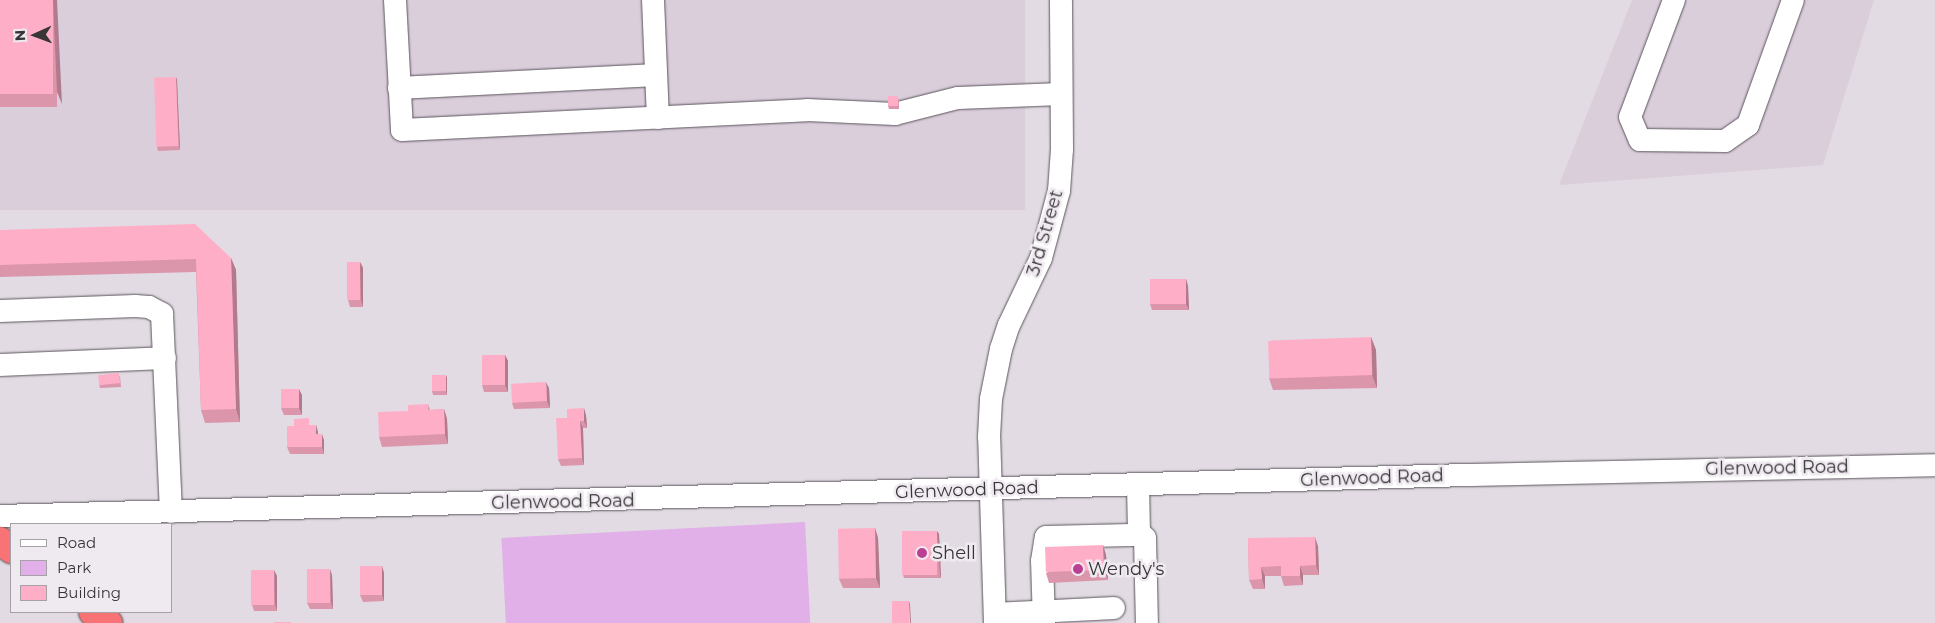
<!DOCTYPE html>
<style>
body{margin:0}
#map{position:relative;width:1935px;height:623px;overflow:hidden;background:#e2dbe3;font-family:Montserrat,sans-serif}
div>[style]{position:absolute}
[style*='--x']{left:calc(var(--x)*1px);top:calc(var(--y)*1px);width:calc(var(--w)*1px);rotate:calc(var(--a)*1deg)}
.built>*{inset:0;background:#dacedb;transform-origin:0 0}
.green>*{inset:0;background:#e2b0e8;transform-origin:0 0}
.roads{filter:drop-shadow(0 0 1px #5b555c) drop-shadow(0 0 1px #5b555c)}
.minor>*{height:22px;margin:-11px;padding:0 11px;transform-origin:11px;border-radius:11px;background:#fff}
.highway>*{height:28px;margin:-14px;padding:0 14px;transform-origin:14px;border-radius:14px;background:#f77376}
.wall>*{inset:0;background:#db96ac;transform-origin:0 0}
.shaded-wall>*{inset:0;background:#b27a8c}
.building>*{inset:0;background:#ffaec8;transform-origin:0 0}
.dots>*{width:14px;height:14px;translate:-50% -50%;box-sizing:border-box;border:2px solid #efe9f0;border-radius:50%}
span{translate:-50% -50%;white-space:nowrap;text-align:center;line-height:1.15;-webkit-text-stroke:5px #efe9f0;paint-order:stroke}
.street-label{font-size:18px;color:#383538}
.poi-label{font-size:18px;color:#383538}
.left{translate:0 -50%;text-align:left}
.legend{position:absolute;left:10px;top:523px;width:162px;height:90px;box-sizing:border-box;background:#efe9f0;border:1px solid #a6a1a6;margin:0;padding:6px 9px;list-style:none;font-size:15px;color:#383538}
.legend li{display:flex;align-items:center;gap:10px;height:25px}
.legend b{width:25px;border:1px solid #a6a1a6}
.north{position:absolute;left:10px;top:10px;width:50px;height:50px;-webkit-text-stroke:4px #efe9f0;paint-order:stroke;rotate:268deg;font-size:14px;font-weight:700;line-height:20px;text-align:center;color:#383538}
.north::after{content:'';display:block;margin:auto;width:18px;height:22px;background:#383538;clip-path:polygon(50% 0,100% 100%,50% 72%,0 100%)}
</style>
<div id="map">
<div class="built">
<div style="left:0;top:0;width:1025px;height:210px"></div>
<div style="clip-path:polygon(1632px 0,1874px 0,1823px 165px,1559px 185px)"></div>
</div>
<div class="green">
<div style="left:805px;top:522px;width:101px;height:304px;rotate:87deg"></div>
</div>
<div class="roads">
<div class="minor">
<div style="--x:395;--y:0;--w:130;--a:86.9"></div>
<div style="--x:402;--y:130;--w:405;--a:-2.8"></div>
<div style="--x:807;--y:110;--w:88;--a:2.6"></div>
<div style="--x:895;--y:114;--w:65;--a:-14.3"></div>
<div style="--x:958;--y:98;--w:103;--a:-2.2"></div>
<div style="--x:653;--y:0;--w:118;--a:87.6"></div>
<div style="--x:1674;--y:0;--w:125;--a:110.6"></div>
<div style="--x:1630;--y:117;--w:25;--a:67"></div>
<div style="--x:1640;--y:140;--w:85;--a:0.7"></div>
<div style="--x:1725;--y:141;--w:28;--a:-35"></div>
<div style="--x:1748;--y:125;--w:133;--a:-70.2"></div>
<div style="--x:399;--y:88;--w:257;--a:-2.9"></div>
<div style="--x:0;--y:311;--w:135;--a:-2.1"></div>
<div style="--x:135;--y:306;--w:14;--a:4"></div>
<div style="--x:149;--y:307;--w:15;--a:28"></div>
<div style="--x:162;--y:314;--w:198;--a:87.4"></div>
<div style="--x:0;--y:365;--w:165;--a:-2.4"></div>
<div style="--x:1138;--y:485;--w:47;--a:88.8"></div>
<div style="--x:1139;--y:532;--w:8;--a:45"></div>
<div style="--x:1145;--y:538;--w:85;--a:88.7"></div>
<div style="--x:0;--y:516;--w:1471;--a:-1.6"></div>
<div style="--x:1470;--y:475;--w:465;--a:-1.2"></div>
<div style="--x:995;--y:614;--w:119;--a:-2.9"></div>
<div style="--x:995;--y:623;--w:186;--a:-91.8"></div>
<div style="--x:989;--y:437;--w:38;--a:-87"></div>
<div style="--x:991;--y:399;--w:51;--a:-78.7"></div>
<div style="--x:1001;--y:349;--w:25;--a:-72"></div>
<div style="--x:1009;--y:325;--w:74;--a:-64.5"></div>
<div style="--x:1041;--y:258;--w:69;--a:-75"></div>
<div style="--x:1059;--y:191;--w:42;--a:-85.9"></div>
<div style="--x:1062;--y:149;--w:149;--a:-90.4"></div>
<div style="--x:1044;--y:623;--w:62;--a:-91.8"></div>
<div style="--x:1042;--y:561;--w:24;--a:-81"></div>
<div style="--x:1046;--y:537;--w:86;--a:-1.3"></div>
<div style="--x:1132;--y:535;--w:8;--a:-23"></div>
</div>
<div class="highway">
<div style="--x:0;--y:541;--w:14;--a:36"></div>
<div style="--x:93;--y:612;--w:19;--a:36"></div>
</div>
</div>
<div class="wall">
<div style="left:0;top:0;width:57px;height:107px"></div>
<div style="clip-path:polygon(176px 77px,177px 80px,180px 150px,158px 151px,157px 147px)"></div>
<div style="clip-path:polygon(899px 99px,899px 109px,889px 109px,888px 106px)"></div>
<div style="clip-path:polygon(0 230px,231px 258px,236px 270px,240px 422px,205px 423px,201px 410px,196px 272px,0 277px)"></div>
<div style="clip-path:polygon(360px 262px,363px 268px,363px 307px,350px 307px,348px 300px)"></div>
<div style="clip-path:polygon(1186px 279px,1188px 286px,1189px 310px,1152px 310px,1150px 304px)"></div>
<div style="clip-path:polygon(1371px 337px,1376px 350px,1377px 388px,1273px 390px,1269px 378px)"></div>
<div style="clip-path:polygon(505px 355px,508px 361px,508px 392px,484px 392px,482px 385px)"></div>
<div style="clip-path:polygon(446px 375px,447px 378px,447px 395px,433px 395px,432px 391px)"></div>
<div style="clip-path:polygon(120px 376px,121px 387px,100px 388px,99px 384px)"></div>
<div style="clip-path:polygon(549px 388px,550px 408px,514px 409px,512px 403px)"></div>
<div style="clip-path:polygon(302px 395px,302px 415px,284px 415px,281px 408px)"></div>
<div style="clip-path:polygon(428px 404px,430px 410px,444px 409px,447px 419px,448px 444px,382px 447px,379px 437px,408px 411px)"></div>
<div style="clip-path:polygon(586px 415px,587px 428px,583px 428px,584px 465px,561px 466px,558px 459px,567px 418px)"></div>
<div style="clip-path:polygon(311px 425px,316px 425px,318px 434px,324px 440px,324px 454px,290px 454px,287px 447px)"></div>
<div style="clip-path:polygon(875px 528px,878px 538px,880px 588px,843px 588px,839px 579px)"></div>
<div style="clip-path:polygon(937px 531px,939px 534px,941px 578px,904px 578px,903px 575px)"></div>
<div style="clip-path:polygon(1248px 538px,1318px 546px,1319px 575px,1303px 575px,1303px 585px,1284px 586px,1281px 576px,1265px 576px,1265px 589px,1253px 589px,1249px 580px)"></div>
<div style="clip-path:polygon(1103px 545px,1106px 555px,1108px 580px,1049px 583px,1046px 573px)"></div>
<div style="clip-path:polygon(382px 566px,384px 573px,384px 601px,363px 602px,360px 595px)"></div>
<div style="clip-path:polygon(332px 575px,333px 609px,310px 609px,307px 603px)"></div>
<div style="clip-path:polygon(277px 576px,277px 611px,254px 611px,252px 605px)"></div>
</div>
<div class="shaded-wall">
<div style="clip-path:polygon(53px 0,57px 0,62px 104px,57px 92px)"></div>
<div style="clip-path:polygon(176px 77px,177px 80px,180px 150px,179px 146px)"></div>
<div style="clip-path:polygon(231px 258px,236px 270px,240px 422px,236px 409px)"></div>
<div style="clip-path:polygon(360px 262px,363px 268px,363px 307px,361px 300px)"></div>
<div style="clip-path:polygon(1186px 279px,1188px 286px,1189px 310px,1186px 304px)"></div>
<div style="clip-path:polygon(1371px 337px,1376px 350px,1377px 388px,1372px 375px)"></div>
<div style="clip-path:polygon(505px 355px,508px 361px,508px 392px,505px 385px)"></div>
<div style="clip-path:polygon(446px 375px,447px 378px,447px 395px,446px 391px)"></div>
<div style="clip-path:polygon(546px 382px,549px 388px,550px 408px,547px 401px)"></div>
<div style="clip-path:polygon(299px 389px,302px 395px,302px 415px,299px 408px)"></div>
<div style="clip-path:polygon(584px 408px,586px 415px,587px 428px,584px 421px)"></div>
<div style="clip-path:polygon(444px 409px,447px 419px,448px 444px,445px 434px)"></div>
<div style="clip-path:polygon(580px 421px,583px 428px,584px 465px,582px 458px)"></div>
<div style="clip-path:polygon(316px 425px,318px 432px,318px 440px,316px 434px)"></div>
<div style="clip-path:polygon(322px 434px,324px 440px,324px 454px,322px 447px)"></div>
<div style="clip-path:polygon(875px 528px,878px 538px,880px 588px,876px 578px)"></div>
<div style="clip-path:polygon(937px 531px,939px 534px,941px 578px,940px 575px)"></div>
<div style="clip-path:polygon(1315px 537px,1318px 546px,1319px 575px,1316px 565px)"></div>
<div style="clip-path:polygon(1103px 545px,1106px 555px,1108px 580px,1104px 570px)"></div>
<div style="clip-path:polygon(382px 566px,384px 573px,384px 601px,382px 595px)"></div>
<div style="clip-path:polygon(1300px 566px,1303px 575px,1303px 585px,1300px 576px)"></div>
<div style="clip-path:polygon(1261px 567px,1265px 576px,1265px 589px,1262px 579px)"></div>
<div style="clip-path:polygon(330px 569px,332px 575px,333px 609px,331px 602px)"></div>
<div style="clip-path:polygon(274px 570px,277px 576px,277px 611px,275px 604px)"></div>
<div style="clip-path:polygon(909px 601px,910px 604px,911px 623px,910px 623px)"></div>
</div>
<div class="building">
<div style="left:0;top:0;width:53px;height:94px"></div>
<div style="left:176px;top:77px;width:69px;height:22px;rotate:88deg"></div>
<div style="left:888px;top:96px;width:10px;height:10px"></div>
<div style="clip-path:polygon(195px 224px,231px 258px,236px 409px,201px 410px,196px 259px,0 265px,0 230px)"></div>
<div style="left:347px;top:262px;width:13px;height:38px"></div>
<div style="left:1186px;top:279px;width:25px;height:36px;rotate:90deg"></div>
<div style="left:1371px;top:337px;width:38px;height:103px;rotate:88deg"></div>
<div style="left:482px;top:355px;width:23px;height:30px"></div>
<div style="left:119px;top:373px;width:10px;height:21px;rotate:84deg"></div>
<div style="left:432px;top:375px;width:14px;height:16px"></div>
<div style="left:546px;top:382px;width:19px;height:35px;rotate:87deg"></div>
<div style="left:281px;top:389px;width:18px;height:19px"></div>
<div style="clip-path:polygon(428px 404px,428px 410px,444px 409px,445px 434px,379px 437px,378px 412px,408px 411px,408px 405px)"></div>
<div style="clip-path:polygon(584px 408px,584px 421px,580px 421px,582px 458px,558px 459px,556px 418px,567px 418px,567px 409px)"></div>
<div style="clip-path:polygon(309px 418px,309px 425px,316px 425px,316px 434px,322px 434px,322px 447px,287px 447px,287px 426px,294px 426px,294px 419px)"></div>
<div style="left:875px;top:528px;width:50px;height:37px;rotate:89deg"></div>
<div style="left:902px;top:531px;width:35px;height:44px"></div>
<div style="clip-path:polygon(1315px 537px,1316px 565px,1300px 566px,1300px 576px,1281px 576px,1281px 566px,1261px 567px,1262px 579px,1249px 580px,1248px 538px)"></div>
<div style="left:1103px;top:545px;width:25px;height:58px;rotate:88deg"></div>
<div style="left:360px;top:566px;width:22px;height:29px"></div>
<div style="left:307px;top:569px;width:23px;height:34px"></div>
<div style="left:251px;top:570px;width:23px;height:35px"></div>
<div style="left:892px;top:601px;width:17px;height:22px"></div>
<div style="left:274px;top:622px;width:17px;height:1px"></div>
</div>
<div class="dots">
<div style="left:922px;top:553px;background:#bb4092"></div>
<div style="left:1078px;top:569px;background:#bb4092"></div>
</div>
<div class="street-label">
<span style="left:1045px;top:233px;rotate:-74deg">3rd Street</span>
<span style="left:1777px;top:468px;rotate:-1deg">Glenwood Road</span>
<span style="left:1372px;top:478px;rotate:-2deg">Glenwood Road</span>
<span style="left:967px;top:490px;rotate:-2deg">Glenwood Road</span>
<span style="left:563px;top:502px;rotate:-1deg">Glenwood Road</span>
</div>
<div class="poi-label">
<span class="left" style="left:932px;top:553px">Shell</span>
<span class="left" style="left:1088px;top:569px">Wendy's</span>
</div>
<ul class="legend">
<li><b style="height:6px;background:#fff"></b>Road</li>
<li><b style="height:14px;background:#e2b0e8"></b>Park</li>
<li><b style="height:14px;background:#ffaec8"></b>Building</li>
</ul>
<div class="north">N</div>
</div>
